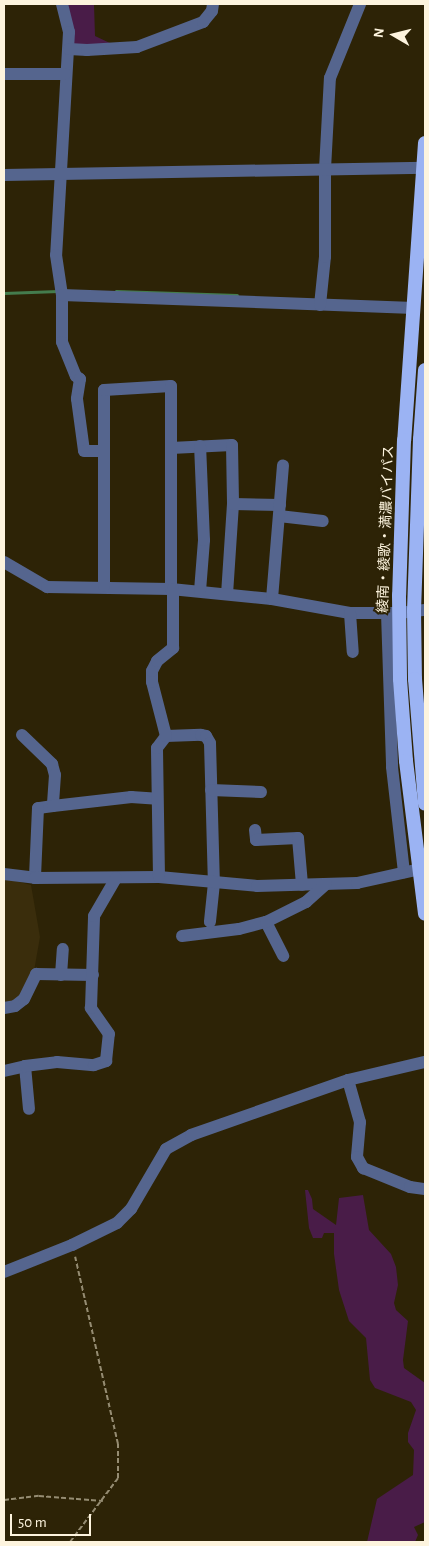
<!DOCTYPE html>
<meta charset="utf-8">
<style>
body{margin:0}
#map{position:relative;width:429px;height:1546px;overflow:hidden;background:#2d2306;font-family:"Alegreya Sans","Noto Sans JP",sans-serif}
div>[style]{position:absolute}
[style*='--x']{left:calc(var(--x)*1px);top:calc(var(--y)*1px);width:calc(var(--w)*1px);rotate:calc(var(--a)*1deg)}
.built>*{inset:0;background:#3a2d0c}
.green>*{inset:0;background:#491c48}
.stream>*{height:3px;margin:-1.5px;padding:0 1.5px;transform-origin:1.5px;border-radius:1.5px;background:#447c4d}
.path>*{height:2px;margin-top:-1px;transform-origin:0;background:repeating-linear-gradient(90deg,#958c72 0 5px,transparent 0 7.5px)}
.minor>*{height:12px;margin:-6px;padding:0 6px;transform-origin:6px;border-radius:6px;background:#55658e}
.tertiary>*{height:12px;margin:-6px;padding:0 6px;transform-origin:6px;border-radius:6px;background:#55658e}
.trunk>*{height:14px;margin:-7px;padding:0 7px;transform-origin:7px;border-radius:7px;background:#9bb3f3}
span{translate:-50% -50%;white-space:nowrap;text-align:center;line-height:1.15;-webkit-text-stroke:4px #2d2306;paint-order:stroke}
.street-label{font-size:14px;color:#fdf4de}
.frame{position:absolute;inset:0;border:5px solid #fdf4de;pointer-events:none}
.north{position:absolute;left:369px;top:10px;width:50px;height:50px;-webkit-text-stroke:4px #2d2306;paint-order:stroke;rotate:278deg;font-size:14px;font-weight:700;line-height:20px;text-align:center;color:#fdf4de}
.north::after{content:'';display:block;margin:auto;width:18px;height:22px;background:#fdf4de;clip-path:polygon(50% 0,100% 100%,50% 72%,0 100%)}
.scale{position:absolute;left:10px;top:1514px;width:81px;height:22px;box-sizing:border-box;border:2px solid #fdf4de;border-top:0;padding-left:6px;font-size:15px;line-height:18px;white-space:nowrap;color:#fdf4de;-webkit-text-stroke:4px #2d2306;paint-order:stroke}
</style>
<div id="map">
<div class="built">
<div style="clip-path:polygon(4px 878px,31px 885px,40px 937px,34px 971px,21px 996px,4px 1005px)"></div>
</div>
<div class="green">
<div style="clip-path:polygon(67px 4px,94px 4px,95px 36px,112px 44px,73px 45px)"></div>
<div style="clip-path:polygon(305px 1190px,308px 1190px,312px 1199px,313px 1209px,336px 1225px,339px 1198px,363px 1195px,369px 1230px,391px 1254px,396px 1267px,398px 1285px,394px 1303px,396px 1310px,408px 1321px,403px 1360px,404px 1368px,425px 1383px,425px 1522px,414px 1527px,418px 1535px,415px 1542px,367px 1542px,377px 1499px,413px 1475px,414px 1450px,408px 1442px,408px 1433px,416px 1410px,411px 1402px,375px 1388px,370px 1380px,366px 1338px,349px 1321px,339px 1290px,334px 1254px,334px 1233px,324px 1233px,322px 1238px,313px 1238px,309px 1228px)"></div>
</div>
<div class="stream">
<div style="--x:116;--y:291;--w:121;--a:1.9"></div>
<div style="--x:4;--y:293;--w:54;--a:-2.1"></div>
</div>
<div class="path">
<div style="--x:4;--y:1500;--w:35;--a:-7"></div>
<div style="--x:39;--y:1496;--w:64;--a:4.5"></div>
<div style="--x:70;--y:1542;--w:80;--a:-53.1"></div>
<div style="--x:118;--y:1478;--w:34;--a:-90"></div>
<div style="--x:118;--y:1444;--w:192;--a:-102.9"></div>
</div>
<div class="minor">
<div style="--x:62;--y:4;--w:29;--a:76"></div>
<div style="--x:69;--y:32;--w:223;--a:93.3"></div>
<div style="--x:56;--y:255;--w:40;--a:81.5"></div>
<div style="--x:62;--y:295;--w:47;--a:90"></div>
<div style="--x:62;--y:342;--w:37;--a:68"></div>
<div style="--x:76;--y:376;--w:5;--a:37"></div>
<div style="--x:80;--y:379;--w:20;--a:99"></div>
<div style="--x:77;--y:399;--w:52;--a:82.3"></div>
<div style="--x:84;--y:451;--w:20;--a:0"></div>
<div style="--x:69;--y:49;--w:18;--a:3"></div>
<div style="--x:87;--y:50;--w:50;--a:-3.4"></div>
<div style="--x:137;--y:47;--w:71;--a:-20.7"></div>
<div style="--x:203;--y:22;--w:14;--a:-51"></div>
<div style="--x:212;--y:11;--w:7;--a:-82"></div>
<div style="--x:4;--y:74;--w:61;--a:0"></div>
<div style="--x:62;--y:295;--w:352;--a:2.1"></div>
<div style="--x:320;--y:305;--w:48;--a:-84.1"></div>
<div style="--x:325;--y:257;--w:88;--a:-90"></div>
<div style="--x:325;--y:169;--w:91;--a:-86.9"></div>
<div style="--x:330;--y:78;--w:80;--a:-67.9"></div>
<div style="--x:171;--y:448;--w:61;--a:-2.8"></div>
<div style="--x:232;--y:445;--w:59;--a:89"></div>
<div style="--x:233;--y:504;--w:90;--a:93.8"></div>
<div style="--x:233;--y:504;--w:47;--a:1.2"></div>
<div style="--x:279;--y:516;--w:44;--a:6.5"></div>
<div style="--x:4;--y:562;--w:50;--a:30.2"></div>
<div style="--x:47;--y:587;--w:124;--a:0.9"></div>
<div style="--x:171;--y:589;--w:101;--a:5.7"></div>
<div style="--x:272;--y:599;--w:79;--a:10.2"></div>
<div style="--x:350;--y:613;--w:49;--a:0"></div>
<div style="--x:399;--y:613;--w:26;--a:-7"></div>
<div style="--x:104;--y:586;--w:196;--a:-90"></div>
<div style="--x:104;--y:390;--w:67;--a:-3.4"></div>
<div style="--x:171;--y:386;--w:203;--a:90"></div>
<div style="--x:200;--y:591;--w:51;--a:-85.5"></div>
<div style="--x:204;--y:540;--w:94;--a:-92.4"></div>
<div style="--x:272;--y:599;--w:134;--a:-85.3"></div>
<div style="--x:350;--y:613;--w:39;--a:86"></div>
<div style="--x:387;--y:613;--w:154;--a:88.1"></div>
<div style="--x:392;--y:767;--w:106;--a:83.5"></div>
<div style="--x:22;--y:735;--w:42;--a:44"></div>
<div style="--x:52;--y:764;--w:11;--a:75"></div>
<div style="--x:55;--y:775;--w:31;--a:94"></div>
<div style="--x:53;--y:806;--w:15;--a:172"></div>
<div style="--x:38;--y:808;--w:70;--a:92.5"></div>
<div style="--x:166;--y:736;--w:35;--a:-2"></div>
<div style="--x:201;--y:735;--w:5;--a:11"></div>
<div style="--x:206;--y:736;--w:8;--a:60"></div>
<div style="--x:210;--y:743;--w:140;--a:88.4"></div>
<div style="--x:214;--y:883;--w:39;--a:96"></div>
<div style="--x:211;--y:790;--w:50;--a:2.3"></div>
<div style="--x:53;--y:806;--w:79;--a:-6.6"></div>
<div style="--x:131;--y:797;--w:26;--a:4"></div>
<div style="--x:255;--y:830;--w:10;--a:84"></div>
<div style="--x:256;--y:840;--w:42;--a:-2.7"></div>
<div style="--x:298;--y:838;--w:47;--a:85.1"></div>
<div style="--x:4;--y:874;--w:31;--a:7"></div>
<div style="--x:35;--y:878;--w:124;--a:-0.5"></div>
<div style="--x:159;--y:877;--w:98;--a:5.2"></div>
<div style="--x:257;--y:886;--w:100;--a:-1.7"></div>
<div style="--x:357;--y:883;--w:70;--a:-12.4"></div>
<div style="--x:159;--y:877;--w:129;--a:-90.9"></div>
<div style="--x:157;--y:748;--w:15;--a:-53"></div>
<div style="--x:166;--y:736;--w:56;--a:-104.5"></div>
<div style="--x:152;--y:682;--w:11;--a:-90"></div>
<div style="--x:152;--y:671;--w:11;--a:-63"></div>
<div style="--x:157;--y:661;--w:21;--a:-39"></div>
<div style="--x:173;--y:648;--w:59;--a:-90"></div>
<div style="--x:266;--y:922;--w:38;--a:63"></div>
<div style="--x:182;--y:936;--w:57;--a:-7"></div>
<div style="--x:239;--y:929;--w:28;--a:-15"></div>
<div style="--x:266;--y:922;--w:45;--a:-26.6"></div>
<div style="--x:306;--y:902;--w:27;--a:-42"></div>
<div style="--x:61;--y:975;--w:26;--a:-86"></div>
<div style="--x:4;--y:1008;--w:11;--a:-10"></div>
<div style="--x:15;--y:1006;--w:11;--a:-38"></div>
<div style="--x:24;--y:999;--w:28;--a:-64"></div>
<div style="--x:36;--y:974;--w:57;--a:1"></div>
<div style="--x:25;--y:1066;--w:43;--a:84.7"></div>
<div style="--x:4;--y:1071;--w:22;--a:-13"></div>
<div style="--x:25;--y:1066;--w:32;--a:-7"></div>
<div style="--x:57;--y:1062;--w:37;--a:5"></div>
<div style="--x:94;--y:1065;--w:13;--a:-18"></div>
<div style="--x:106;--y:1061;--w:27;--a:-84"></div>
<div style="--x:109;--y:1034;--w:32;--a:-125"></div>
<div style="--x:91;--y:1008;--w:92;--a:-88.1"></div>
<div style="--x:94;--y:916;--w:44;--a:-59.9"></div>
<div style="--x:348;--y:1080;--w:44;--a:74.1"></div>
<div style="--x:360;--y:1122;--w:35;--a:95"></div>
<div style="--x:357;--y:1157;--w:13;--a:61"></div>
<div style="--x:363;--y:1168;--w:51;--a:22"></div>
<div style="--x:410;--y:1187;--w:15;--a:8"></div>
<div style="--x:4;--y:1272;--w:73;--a:-21.7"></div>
<div style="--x:72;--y:1245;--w:50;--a:-26.1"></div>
<div style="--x:117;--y:1223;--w:20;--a:-45"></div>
<div style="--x:131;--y:1209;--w:69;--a:-59.7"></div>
<div style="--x:166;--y:1149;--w:29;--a:-29"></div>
<div style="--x:191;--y:1135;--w:166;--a:-19.3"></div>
<div style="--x:348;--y:1080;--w:79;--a:-13.2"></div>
</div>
<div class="tertiary">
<div style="--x:4;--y:175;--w:421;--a:-1"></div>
</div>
<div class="trunk">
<div style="--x:425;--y:143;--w:298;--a:94"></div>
<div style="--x:404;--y:440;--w:155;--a:91.8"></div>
<div style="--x:399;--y:595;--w:84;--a:89.3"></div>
<div style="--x:400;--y:679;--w:82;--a:85.8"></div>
<div style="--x:406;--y:761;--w:154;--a:82.9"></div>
<div style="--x:425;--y:370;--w:69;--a:94.1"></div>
<div style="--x:420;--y:439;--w:171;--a:92"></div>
<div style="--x:414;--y:610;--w:69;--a:89.2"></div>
<div style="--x:415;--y:679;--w:125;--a:85.4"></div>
</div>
<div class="street-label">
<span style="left:386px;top:529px;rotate:-88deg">綾南・綾歌・満濃バイパス</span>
</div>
<div class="frame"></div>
<div class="north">N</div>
<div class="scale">50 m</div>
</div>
